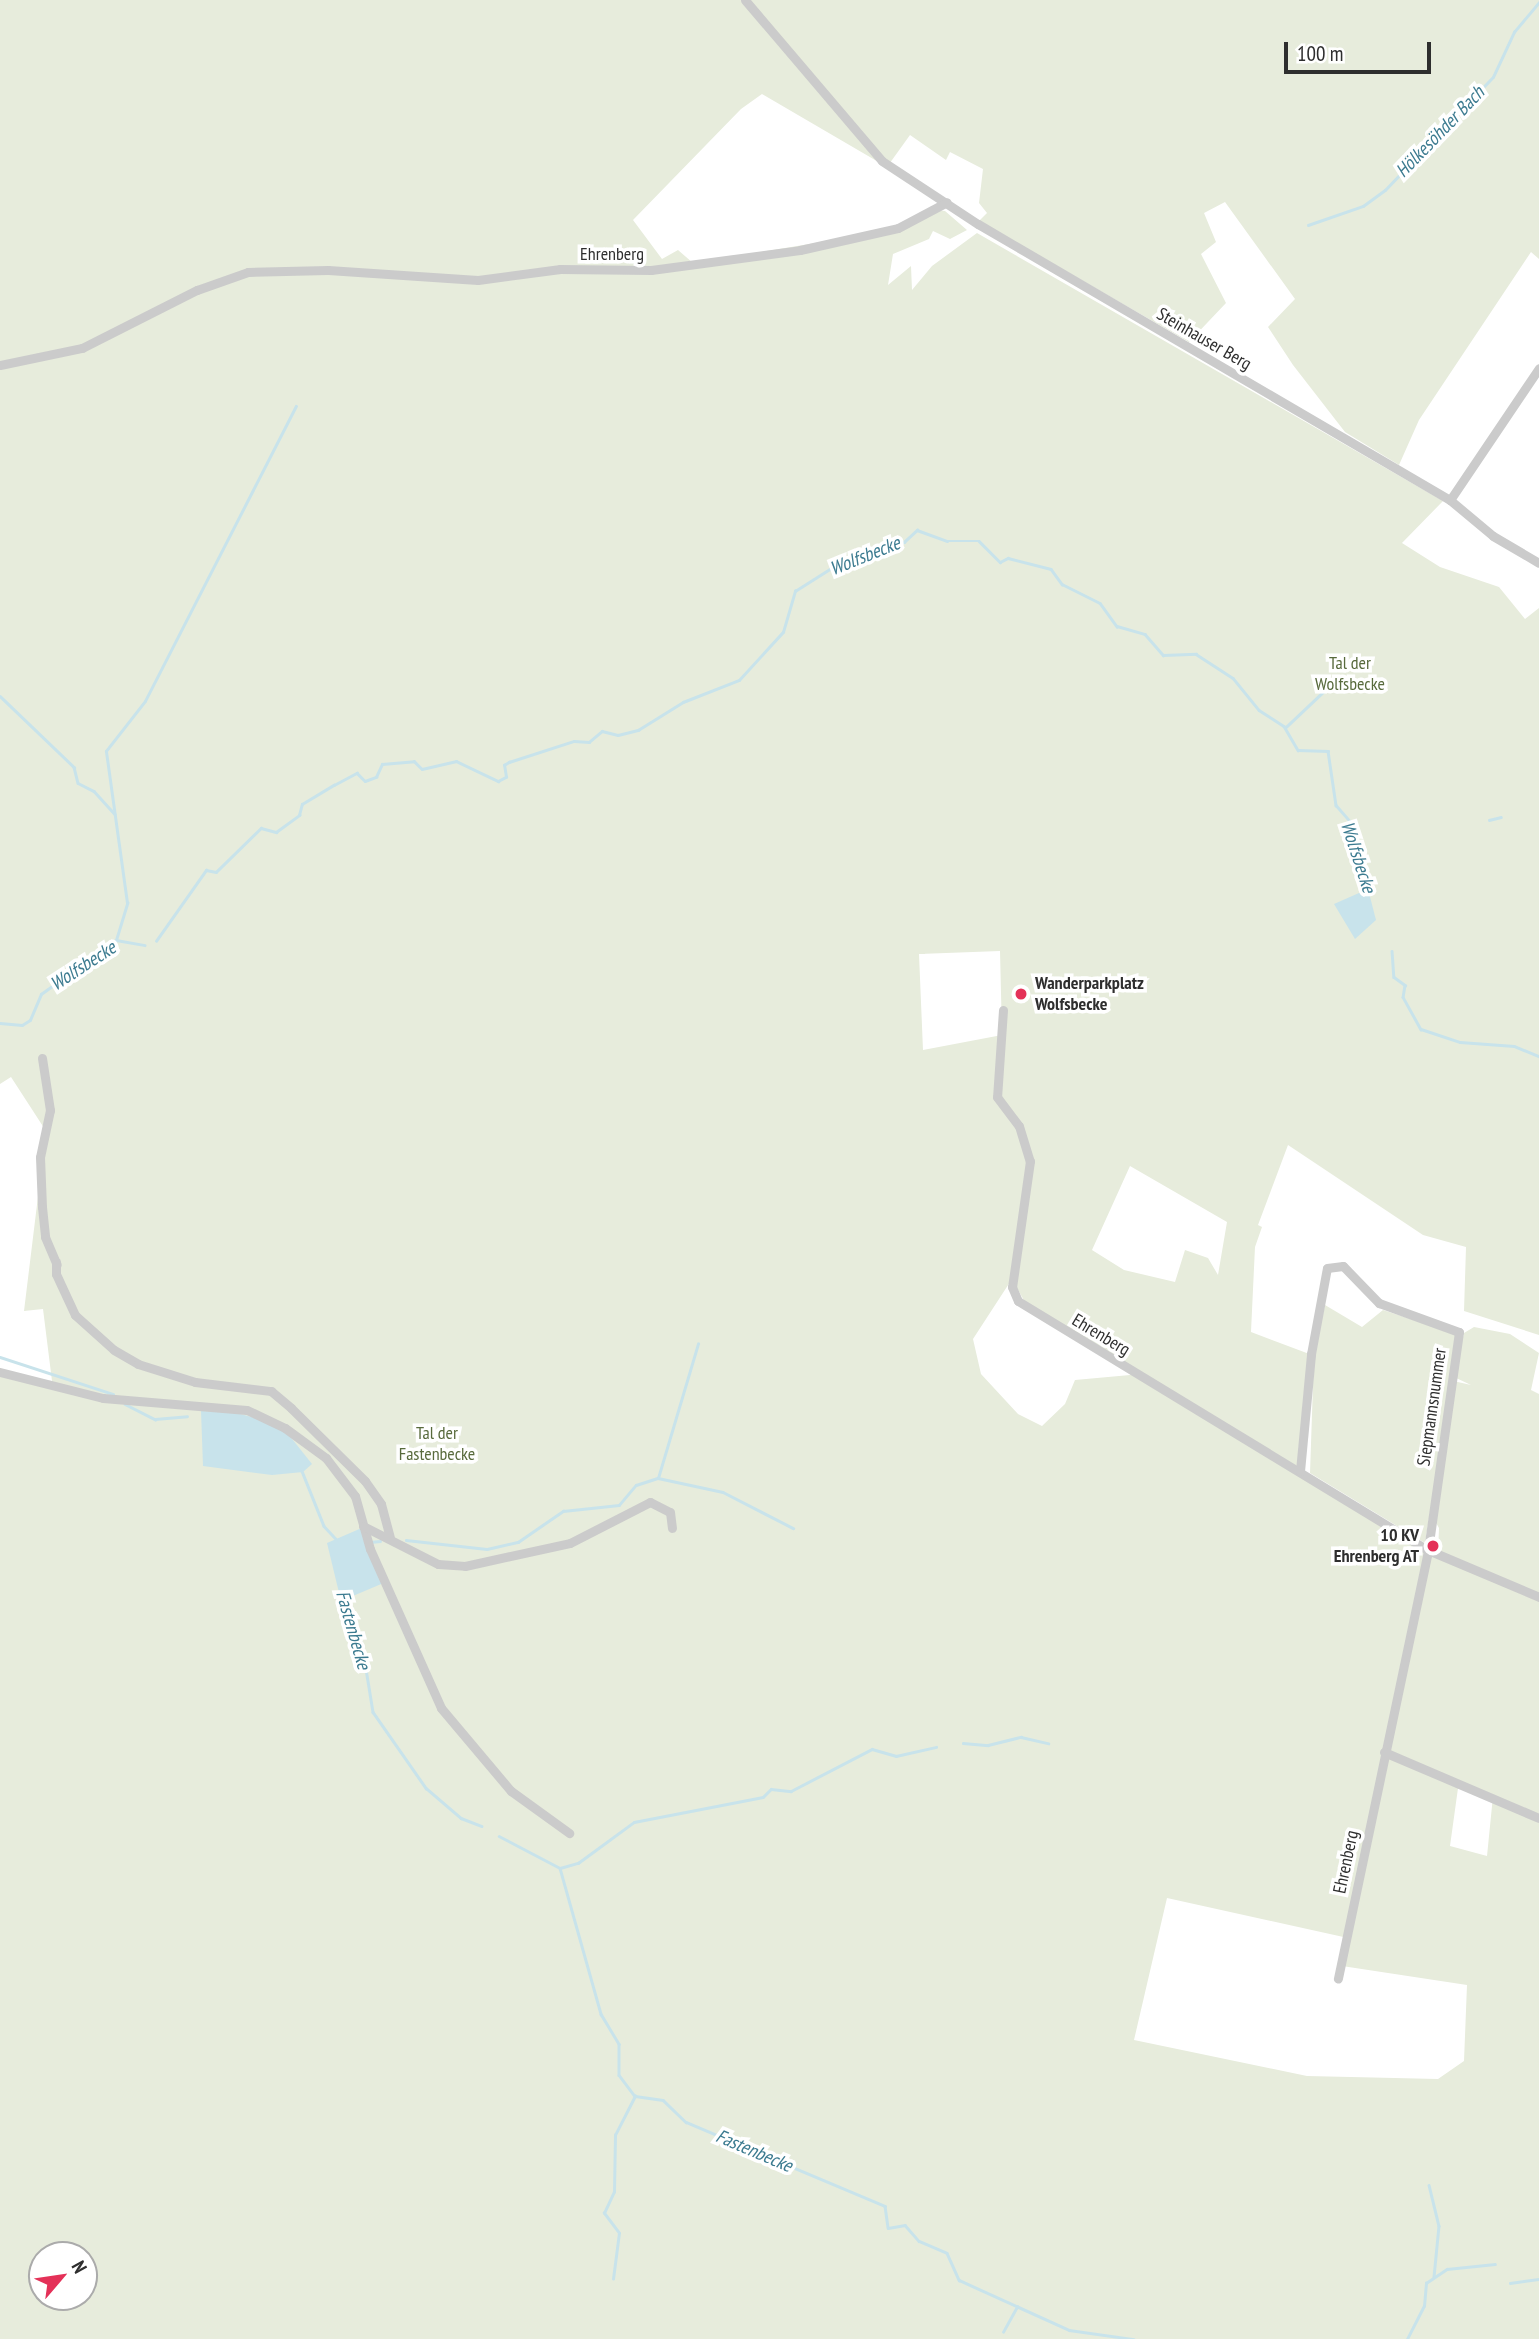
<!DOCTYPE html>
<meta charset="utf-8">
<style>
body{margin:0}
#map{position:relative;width:1539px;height:2339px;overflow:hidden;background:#fff;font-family:"PT Sans Narrow",sans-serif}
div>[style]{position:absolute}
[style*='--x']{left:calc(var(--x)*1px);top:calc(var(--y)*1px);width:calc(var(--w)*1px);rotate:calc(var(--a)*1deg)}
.green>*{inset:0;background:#e7ecdc}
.water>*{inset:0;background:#c8e3eb}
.stream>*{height:2.5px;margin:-1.25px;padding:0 1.25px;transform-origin:1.25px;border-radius:1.25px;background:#c8e3eb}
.minor>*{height:9px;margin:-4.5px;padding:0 4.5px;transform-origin:4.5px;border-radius:4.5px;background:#cbcbcb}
.dots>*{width:19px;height:19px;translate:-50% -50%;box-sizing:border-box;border:4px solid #fff;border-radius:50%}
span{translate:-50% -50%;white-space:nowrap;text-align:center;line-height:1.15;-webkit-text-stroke:7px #fff;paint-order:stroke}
.street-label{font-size:18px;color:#2e2e2e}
.park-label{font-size:18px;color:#586a3c}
.poi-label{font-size:18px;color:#2e2e2e;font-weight:700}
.left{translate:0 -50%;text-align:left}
.right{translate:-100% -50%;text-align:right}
.water-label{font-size:19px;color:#3c7b90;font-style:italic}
.north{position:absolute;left:28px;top:2241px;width:70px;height:70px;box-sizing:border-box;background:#fff;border:2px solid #ababab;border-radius:50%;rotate:61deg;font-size:19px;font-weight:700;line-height:28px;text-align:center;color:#2e2e2e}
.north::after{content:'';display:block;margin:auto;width:24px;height:32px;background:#e43158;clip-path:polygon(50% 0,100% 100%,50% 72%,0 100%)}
.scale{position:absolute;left:1284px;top:42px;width:147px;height:32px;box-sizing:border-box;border:4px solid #2e2e2e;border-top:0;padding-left:9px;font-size:21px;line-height:24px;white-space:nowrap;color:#2e2e2e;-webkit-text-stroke:5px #fff;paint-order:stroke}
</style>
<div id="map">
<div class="green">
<div style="clip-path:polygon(evenodd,0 0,1539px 0,1539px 259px,1531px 252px,1419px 420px,1399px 465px,1345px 432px,1293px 365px,1268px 327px,1295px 299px,1225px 202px,1204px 213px,1216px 242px,1201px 254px,1226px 303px,1189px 342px,979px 221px,987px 213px,979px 203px,983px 169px,950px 152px,946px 160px,910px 135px,887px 167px,762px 94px,741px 109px,633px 220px,662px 259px,678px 250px,693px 263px,895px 230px,936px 210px,945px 211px,967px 230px,950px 239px,933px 231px,929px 239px,893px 254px,888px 285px,911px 266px,912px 290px,932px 266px,977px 233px,1443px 501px,1402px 543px,1440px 567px,1499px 587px,1525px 619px,1539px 608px,1539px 1335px,1464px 1311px,1466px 1247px,1423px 1235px,1288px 1145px,1258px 1225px,1262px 1227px,1255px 1247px,1251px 1332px,1312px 1355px,1303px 1474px,1429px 1552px,1539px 1597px,1539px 2339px,0 2339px,0 1375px,52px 1381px,43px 1309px,24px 1311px,46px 1131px,11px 1077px,0 1084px,0 0,1000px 951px,1002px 1035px,923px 1050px,919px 954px,1000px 951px,0 0,1130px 1166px,1227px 1222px,1218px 1275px,1208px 1258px,1185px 1250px,1175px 1282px,1124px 1270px,1092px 1250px,1130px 1166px,0 0,1012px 1279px,1026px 1304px,1134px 1370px,1130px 1375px,1075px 1380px,1065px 1404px,1042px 1426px,1018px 1414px,981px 1374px,973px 1339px,1012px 1279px,0 0,1459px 1781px,1493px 1796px,1487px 1856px,1450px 1846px,1459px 1781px,0 0,1167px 1898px,1348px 1938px,1342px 1966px,1467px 1985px,1464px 2061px,1438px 2079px,1307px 2076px,1134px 2040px,1167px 1898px,0 0,42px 2255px,84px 2255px,84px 2297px,42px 2297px,42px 2255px)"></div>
<div style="clip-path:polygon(1325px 1305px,1362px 1327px,1383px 1310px,1456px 1334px,1449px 1380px,1471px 1385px,1454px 1377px,1464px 1333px,1474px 1327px,1510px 1334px,1539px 1353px,1531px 1390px,1539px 1394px,1539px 1594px,1438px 1553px,1439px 1528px,1430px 1512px,1425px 1543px,1310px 1473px,1314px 1355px)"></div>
</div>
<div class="water">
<div style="clip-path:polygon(1368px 889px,1376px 920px,1355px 939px,1334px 904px)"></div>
<div style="clip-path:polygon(201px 1411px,233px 1412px,281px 1425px,312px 1464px,303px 1472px,272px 1475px,203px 1466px)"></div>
<div style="clip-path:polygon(364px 1527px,386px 1582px,341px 1601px,327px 1543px)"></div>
</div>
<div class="stream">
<div style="--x:1308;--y:225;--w:58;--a:-19.1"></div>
<div style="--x:1363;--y:206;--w:27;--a:-36"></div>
<div style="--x:1385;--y:190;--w:156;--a:-46.3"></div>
<div style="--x:1493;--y:77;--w:50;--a:-65"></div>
<div style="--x:1514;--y:32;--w:39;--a:-50"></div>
<div style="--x:1338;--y:683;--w:7;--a:-16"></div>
<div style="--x:0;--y:696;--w:103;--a:43.8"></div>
<div style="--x:74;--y:767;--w:16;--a:76"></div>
<div style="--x:78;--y:783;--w:18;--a:27"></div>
<div style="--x:94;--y:791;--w:31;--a:48"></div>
<div style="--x:1286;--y:727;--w:52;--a:-43.5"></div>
<div style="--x:1489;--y:820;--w:12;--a:-14"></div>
<div style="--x:116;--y:940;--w:39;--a:-73"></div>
<div style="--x:127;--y:903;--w:153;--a:-97.9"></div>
<div style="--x:106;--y:751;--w:63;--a:-52"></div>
<div style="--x:145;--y:701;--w:331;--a:-62.9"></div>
<div style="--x:156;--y:941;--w:87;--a:-54.8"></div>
<div style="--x:206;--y:870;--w:10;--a:11"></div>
<div style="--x:216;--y:872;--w:63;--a:-44.4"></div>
<div style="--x:261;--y:828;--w:16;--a:15"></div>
<div style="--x:276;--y:832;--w:29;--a:-36"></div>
<div style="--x:299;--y:815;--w:11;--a:-75"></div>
<div style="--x:302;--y:804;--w:37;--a:-31"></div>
<div style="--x:334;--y:785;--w:26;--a:-28"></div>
<div style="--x:357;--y:773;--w:11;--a:45"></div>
<div style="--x:365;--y:781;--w:12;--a:-20"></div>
<div style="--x:376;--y:777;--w:14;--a:-65"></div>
<div style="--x:382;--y:764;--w:32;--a:-5"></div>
<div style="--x:414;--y:761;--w:11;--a:45"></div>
<div style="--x:422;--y:769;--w:35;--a:-13"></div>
<div style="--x:456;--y:761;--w:47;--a:25.5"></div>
<div style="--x:498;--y:781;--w:9;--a:-27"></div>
<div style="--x:506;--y:777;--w:12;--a:-99"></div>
<div style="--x:504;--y:765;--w:6;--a:-31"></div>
<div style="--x:509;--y:762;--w:68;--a:-17.9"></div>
<div style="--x:574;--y:741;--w:15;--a:4"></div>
<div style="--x:589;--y:742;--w:17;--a:-40"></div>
<div style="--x:602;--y:731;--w:16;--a:14"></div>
<div style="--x:618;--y:735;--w:21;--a:-14"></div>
<div style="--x:638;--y:730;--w:53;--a:-31.9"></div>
<div style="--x:683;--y:702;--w:60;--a:-21.4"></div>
<div style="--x:739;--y:680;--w:65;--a:-47.5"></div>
<div style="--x:783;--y:632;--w:43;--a:-73.7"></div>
<div style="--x:795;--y:591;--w:41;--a:-32.2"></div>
<div style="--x:830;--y:569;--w:79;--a:-20"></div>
<div style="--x:904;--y:542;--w:18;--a:-43"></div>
<div style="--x:917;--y:530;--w:32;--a:20"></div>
<div style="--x:947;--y:541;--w:32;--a:0"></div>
<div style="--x:979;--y:541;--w:30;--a:45"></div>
<div style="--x:1000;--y:562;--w:9;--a:-27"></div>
<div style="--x:1008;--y:558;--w:44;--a:14.3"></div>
<div style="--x:1051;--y:569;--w:19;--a:54"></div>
<div style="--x:1062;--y:584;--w:42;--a:26.6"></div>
<div style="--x:1100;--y:603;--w:29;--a:54"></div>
<div style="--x:1117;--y:626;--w:29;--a:16"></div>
<div style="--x:1145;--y:634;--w:28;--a:49"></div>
<div style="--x:1163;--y:655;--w:33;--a:-2"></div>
<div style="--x:1196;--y:654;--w:44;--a:33"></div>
<div style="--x:1233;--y:678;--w:41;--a:50.9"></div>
<div style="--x:1259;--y:710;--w:30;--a:33"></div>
<div style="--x:1284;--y:726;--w:28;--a:60"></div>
<div style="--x:1298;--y:750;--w:30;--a:2"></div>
<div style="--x:1328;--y:751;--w:55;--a:81.6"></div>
<div style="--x:1336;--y:805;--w:21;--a:49"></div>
<div style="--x:1350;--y:821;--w:23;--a:88"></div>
<div style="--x:1351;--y:844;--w:23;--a:59"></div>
<div style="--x:1363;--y:864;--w:25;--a:79"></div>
<div style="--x:1392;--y:951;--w:26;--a:86"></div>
<div style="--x:1394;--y:977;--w:14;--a:36"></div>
<div style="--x:1405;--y:985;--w:12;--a:99"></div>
<div style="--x:1403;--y:997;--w:37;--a:61"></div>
<div style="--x:1421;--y:1029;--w:41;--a:18.4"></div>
<div style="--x:1460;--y:1042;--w:54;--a:4.2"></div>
<div style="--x:1514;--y:1046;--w:27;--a:22"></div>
<div style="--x:0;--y:1023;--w:22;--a:5"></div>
<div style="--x:22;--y:1025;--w:9;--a:-32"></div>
<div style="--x:30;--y:1020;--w:28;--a:-67"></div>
<div style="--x:41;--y:994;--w:92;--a:-35.8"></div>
<div style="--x:116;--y:940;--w:29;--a:10"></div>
<div style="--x:0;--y:1357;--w:119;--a:18.1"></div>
<div style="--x:125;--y:1404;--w:34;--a:27"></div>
<div style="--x:155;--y:1419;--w:32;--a:-5"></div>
<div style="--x:302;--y:1471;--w:59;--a:68.2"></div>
<div style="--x:324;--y:1526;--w:18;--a:47"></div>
<div style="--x:658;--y:1478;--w:66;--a:12.2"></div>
<div style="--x:723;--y:1492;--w:79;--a:27.2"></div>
<div style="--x:406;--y:1540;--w:81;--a:6.3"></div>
<div style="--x:487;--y:1549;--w:32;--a:-13"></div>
<div style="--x:518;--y:1542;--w:55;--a:-34.6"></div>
<div style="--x:563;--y:1511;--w:56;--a:-6.1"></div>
<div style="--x:619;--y:1505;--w:26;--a:-50"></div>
<div style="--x:636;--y:1485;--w:23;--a:-18"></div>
<div style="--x:658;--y:1478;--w:140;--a:-73.4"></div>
<div style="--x:370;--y:1542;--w:10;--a:-6"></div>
<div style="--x:341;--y:1598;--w:51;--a:65.5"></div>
<div style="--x:362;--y:1644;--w:69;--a:80.8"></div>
<div style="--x:373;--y:1712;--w:93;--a:55.1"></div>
<div style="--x:426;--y:1788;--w:46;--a:40.6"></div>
<div style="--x:461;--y:1818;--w:22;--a:21"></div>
<div style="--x:963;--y:1743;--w:25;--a:5"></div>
<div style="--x:988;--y:1745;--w:34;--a:-14"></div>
<div style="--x:1021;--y:1737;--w:28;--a:13"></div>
<div style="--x:499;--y:1836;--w:69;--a:27.7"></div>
<div style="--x:560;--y:1868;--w:152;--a:74.3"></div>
<div style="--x:601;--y:2014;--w:35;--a:59"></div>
<div style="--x:619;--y:2044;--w:31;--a:90"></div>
<div style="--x:619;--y:2075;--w:26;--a:53"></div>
<div style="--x:635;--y:2096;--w:28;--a:8"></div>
<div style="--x:663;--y:2100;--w:32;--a:44"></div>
<div style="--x:686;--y:2122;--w:216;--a:22.9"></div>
<div style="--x:885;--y:2206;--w:22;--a:82"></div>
<div style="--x:888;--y:2228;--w:17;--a:-10"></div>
<div style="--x:905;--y:2225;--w:21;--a:49"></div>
<div style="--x:919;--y:2241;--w:30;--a:23"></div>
<div style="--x:947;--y:2253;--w:30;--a:66"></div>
<div style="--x:959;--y:2280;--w:121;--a:24.4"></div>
<div style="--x:1069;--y:2330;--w:65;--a:8"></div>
<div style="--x:560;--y:1868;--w:19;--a:-16"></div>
<div style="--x:578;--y:1863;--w:69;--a:-36.2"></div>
<div style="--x:634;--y:1822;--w:131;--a:-11"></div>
<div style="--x:763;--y:1797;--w:11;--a:-45"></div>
<div style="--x:771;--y:1789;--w:20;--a:6"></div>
<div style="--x:791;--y:1791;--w:91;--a:-27.4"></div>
<div style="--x:872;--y:1749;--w:25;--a:16"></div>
<div style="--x:896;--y:1756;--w:41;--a:-12.7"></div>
<div style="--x:1429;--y:2185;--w:42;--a:76.3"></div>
<div style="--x:1439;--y:2226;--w:51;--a:95.6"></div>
<div style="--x:613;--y:2279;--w:46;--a:-82.6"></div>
<div style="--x:619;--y:2233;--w:25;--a:-127"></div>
<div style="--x:604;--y:2213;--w:23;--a:-65"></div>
<div style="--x:614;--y:2192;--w:57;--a:-89"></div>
<div style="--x:615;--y:2135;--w:44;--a:-62.9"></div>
<div style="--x:1510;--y:2283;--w:29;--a:-8"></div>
<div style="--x:1003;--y:2332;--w:29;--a:-61"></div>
<div style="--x:1407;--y:2339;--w:37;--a:-63"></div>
<div style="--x:1424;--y:2306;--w:23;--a:-85"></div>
<div style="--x:1426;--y:2283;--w:25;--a:-34"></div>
<div style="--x:1447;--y:2269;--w:48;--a:-5.9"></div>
</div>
<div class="minor">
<div style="--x:745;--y:0;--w:211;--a:49.6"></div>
<div style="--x:882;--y:161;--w:115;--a:33.3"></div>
<div style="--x:978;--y:224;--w:547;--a:30.32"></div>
<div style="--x:1450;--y:500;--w:56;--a:39.9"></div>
<div style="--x:1493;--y:536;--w:53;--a:30.4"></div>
<div style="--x:0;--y:365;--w:84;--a:-11.7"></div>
<div style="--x:82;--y:348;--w:129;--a:-26.8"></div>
<div style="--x:197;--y:290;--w:54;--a:-19.4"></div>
<div style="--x:248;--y:272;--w:80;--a:-1.4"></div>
<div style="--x:328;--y:270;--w:150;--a:3.8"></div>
<div style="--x:478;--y:280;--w:83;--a:-7.6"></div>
<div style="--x:560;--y:269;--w:91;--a:0.6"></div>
<div style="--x:651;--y:270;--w:150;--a:-7.6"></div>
<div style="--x:800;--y:250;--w:100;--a:-12.7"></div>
<div style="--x:898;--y:228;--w:55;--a:-28"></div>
<div style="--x:1450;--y:500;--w:159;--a:-56"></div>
<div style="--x:1003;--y:1010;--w:87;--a:93.9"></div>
<div style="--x:997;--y:1097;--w:36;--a:53"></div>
<div style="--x:1019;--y:1126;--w:37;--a:73"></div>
<div style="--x:1030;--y:1161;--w:127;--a:98.1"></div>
<div style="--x:1012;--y:1287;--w:15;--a:67"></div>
<div style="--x:1018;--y:1301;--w:480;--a:31.3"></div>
<div style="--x:1428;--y:1550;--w:121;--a:22.9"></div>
<div style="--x:42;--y:1058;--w:53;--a:81.3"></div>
<div style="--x:50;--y:1110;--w:48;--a:102"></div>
<div style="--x:40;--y:1157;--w:50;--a:87.7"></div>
<div style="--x:42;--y:1207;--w:30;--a:84"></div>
<div style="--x:45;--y:1237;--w:30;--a:67"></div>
<div style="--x:56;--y:1262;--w:12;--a:90"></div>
<div style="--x:56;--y:1274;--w:45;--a:65.1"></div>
<div style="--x:75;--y:1315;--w:52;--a:41.9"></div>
<div style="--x:114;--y:1350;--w:28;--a:30"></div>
<div style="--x:138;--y:1364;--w:60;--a:17.5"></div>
<div style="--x:195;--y:1382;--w:77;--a:6.8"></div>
<div style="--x:271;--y:1391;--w:26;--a:40"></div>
<div style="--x:291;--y:1408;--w:104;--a:44.6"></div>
<div style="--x:365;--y:1481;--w:28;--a:55"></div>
<div style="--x:381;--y:1504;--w:34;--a:75"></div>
<div style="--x:0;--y:1372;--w:106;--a:14.2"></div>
<div style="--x:103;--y:1398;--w:144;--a:4.8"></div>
<div style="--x:247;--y:1410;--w:42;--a:25.3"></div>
<div style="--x:285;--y:1428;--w:51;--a:36.2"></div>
<div style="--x:326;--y:1458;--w:48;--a:52.7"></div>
<div style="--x:355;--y:1496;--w:55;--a:74.2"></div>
<div style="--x:370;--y:1549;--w:174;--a:65.9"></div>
<div style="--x:441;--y:1708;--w:109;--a:49.9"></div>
<div style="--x:511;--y:1791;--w:72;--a:35.9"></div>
<div style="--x:1300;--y:1471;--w:118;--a:-84.6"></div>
<div style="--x:1311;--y:1354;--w:87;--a:-79.5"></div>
<div style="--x:1327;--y:1268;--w:16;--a:-7"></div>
<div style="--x:1343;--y:1266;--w:52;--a:45.8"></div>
<div style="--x:1379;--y:1303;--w:85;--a:19.9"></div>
<div style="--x:1459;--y:1332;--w:221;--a:98.1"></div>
<div style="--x:1428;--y:1551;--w:437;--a:101.9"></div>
<div style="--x:363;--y:1526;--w:84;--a:26.9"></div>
<div style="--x:438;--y:1564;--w:27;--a:4"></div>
<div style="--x:465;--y:1566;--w:107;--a:-12.4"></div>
<div style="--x:570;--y:1543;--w:90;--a:-27.1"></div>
<div style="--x:650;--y:1502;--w:22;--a:27"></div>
<div style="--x:670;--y:1512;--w:16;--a:83"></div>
<div style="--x:1384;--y:1752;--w:168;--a:23.1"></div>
</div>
<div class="dots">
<div style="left:1021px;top:994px;background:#e43158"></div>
<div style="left:1433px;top:1546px;background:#e43158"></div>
</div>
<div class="street-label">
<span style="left:612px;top:254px">Ehrenberg</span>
<span style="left:1204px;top:339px;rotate:30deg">Steinhauser Berg</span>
<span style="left:1101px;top:1335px;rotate:31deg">Ehrenberg</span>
<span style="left:1432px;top:1407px;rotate:-82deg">Siepmannsnummer</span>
<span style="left:1346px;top:1862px;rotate:-78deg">Ehrenberg</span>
</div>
<div class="park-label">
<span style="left:1350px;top:674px">Tal der<br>Wolfsbecke</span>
<span style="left:437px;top:1444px">Tal der<br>Fastenbecke</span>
</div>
<div class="poi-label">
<span class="left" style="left:1035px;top:994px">Wanderparkplatz<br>Wolfsbecke</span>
<span class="right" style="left:1419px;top:1546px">10 KV<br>Ehrenberg AT</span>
</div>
<div class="water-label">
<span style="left:1440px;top:132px;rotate:-46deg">Hölkesöhder Bach</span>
<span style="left:865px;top:556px;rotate:-22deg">Wolfsbecke</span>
<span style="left:1358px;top:857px;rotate:72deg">Wolfsbecke</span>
<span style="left:83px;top:966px;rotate:-33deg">Wolfsbecke</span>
<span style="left:353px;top:1630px;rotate:74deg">Fastenbecke</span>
<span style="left:754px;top:2151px;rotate:23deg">Fastenbecke</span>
</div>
<div class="north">N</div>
<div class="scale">100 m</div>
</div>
